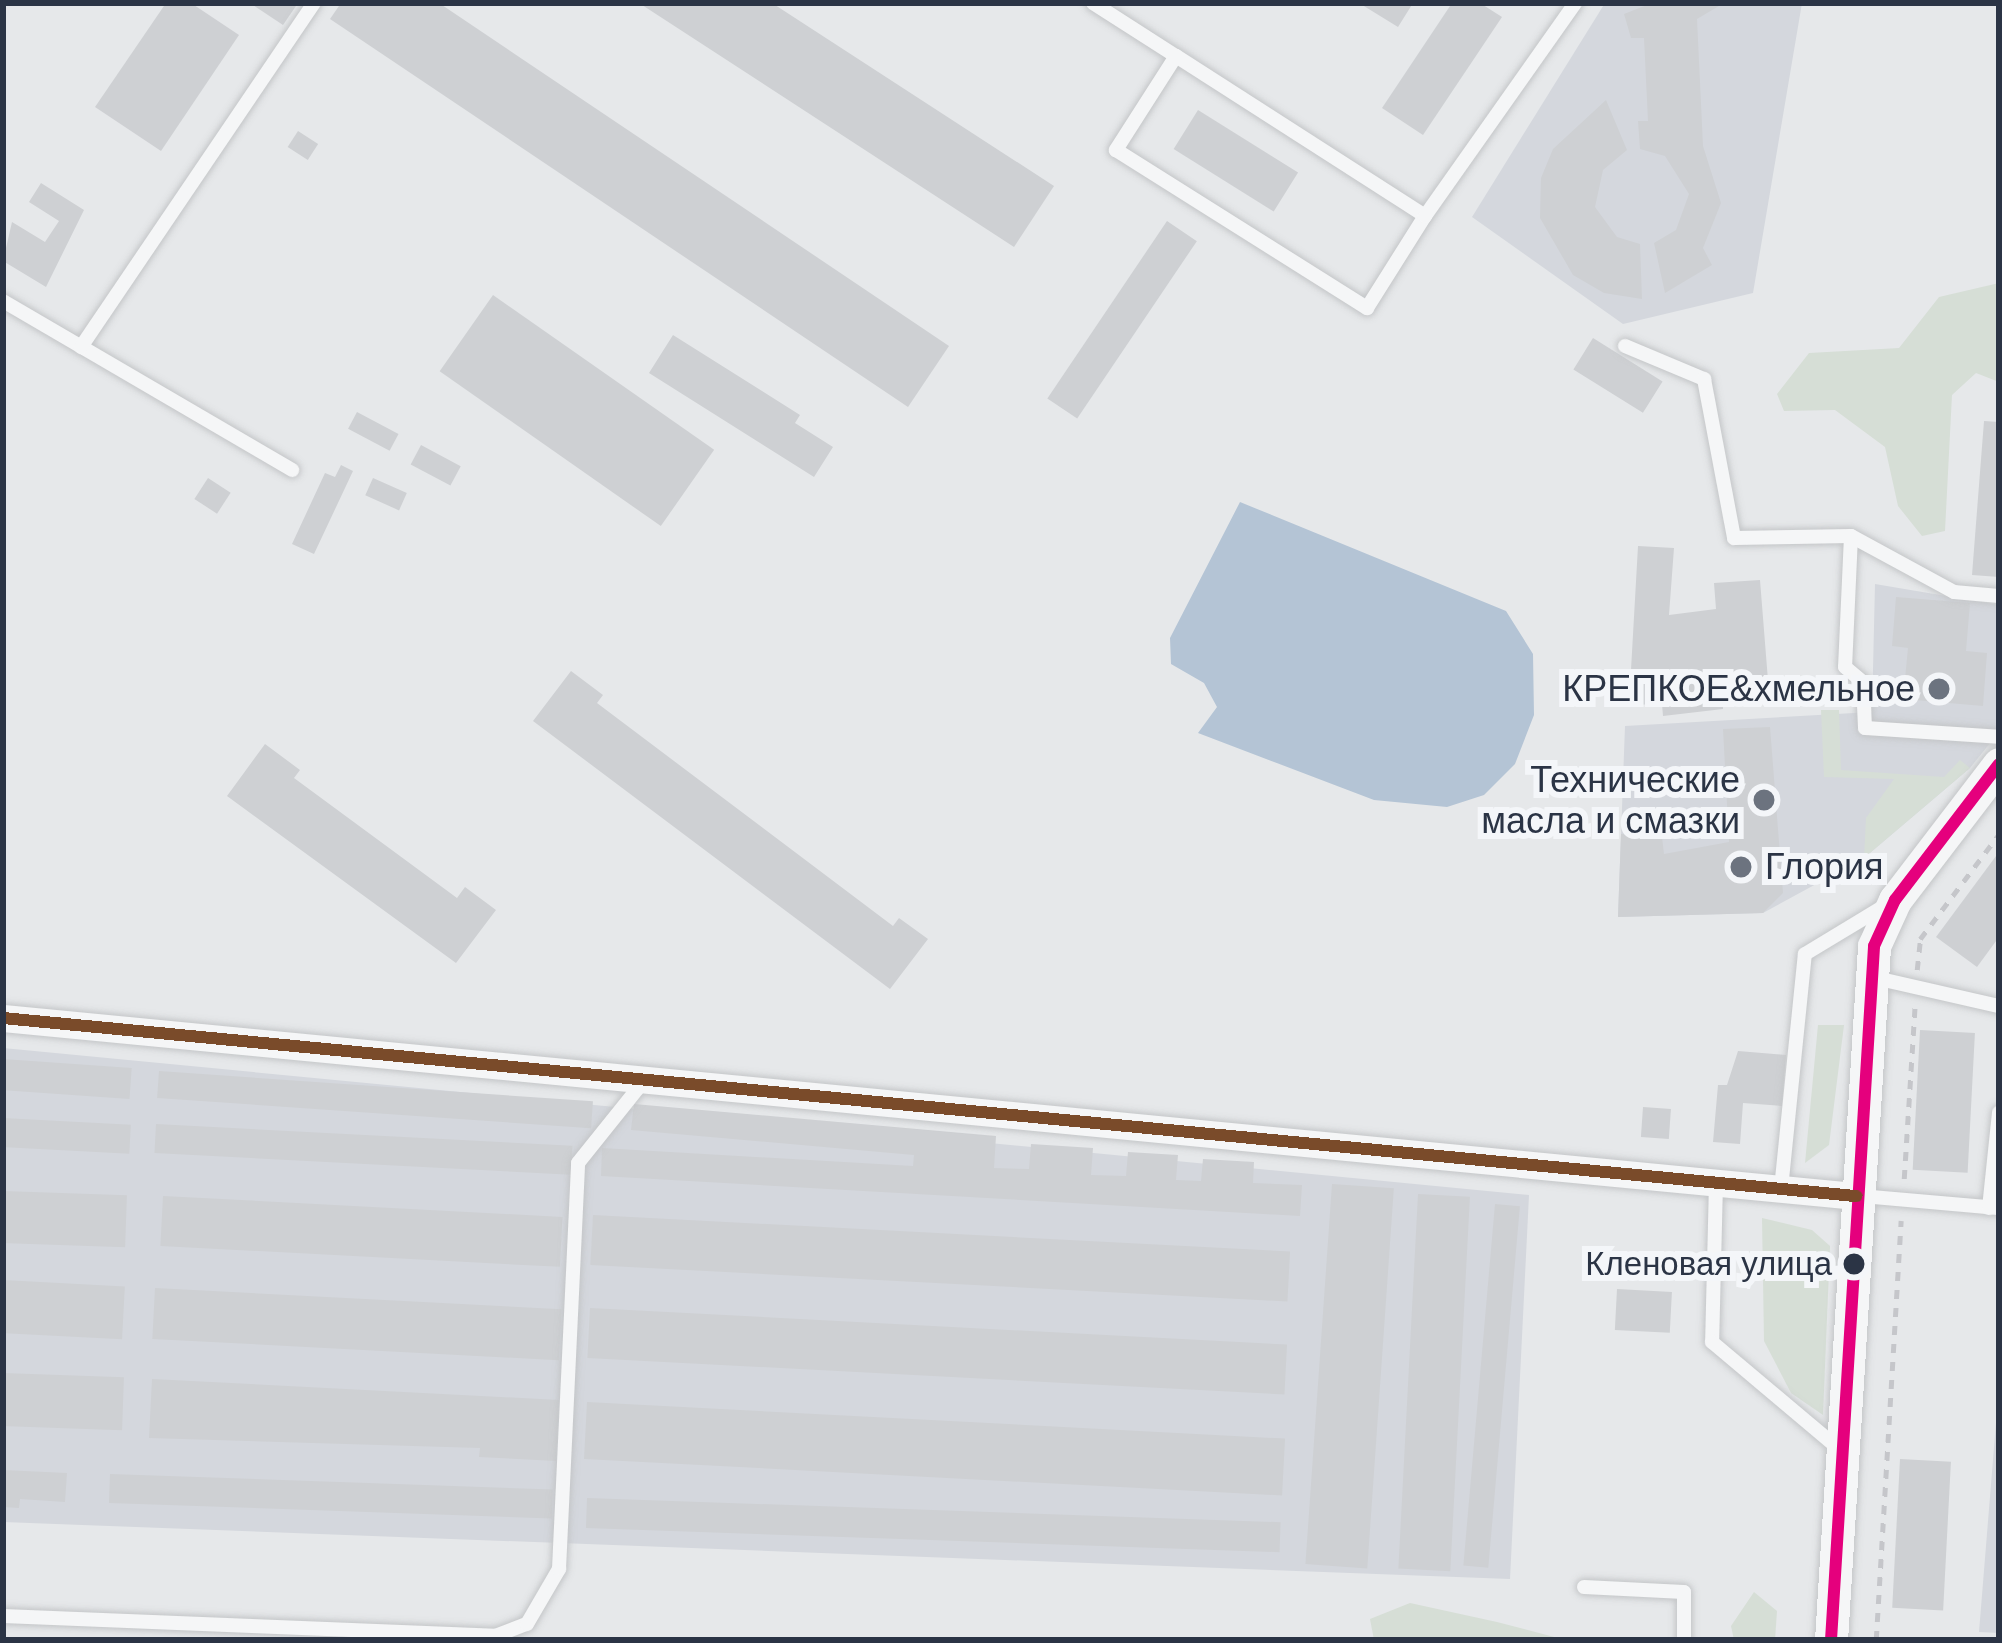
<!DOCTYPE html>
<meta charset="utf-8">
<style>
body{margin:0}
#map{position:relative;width:2002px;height:1643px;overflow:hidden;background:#e6e8ea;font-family:Helvetica,sans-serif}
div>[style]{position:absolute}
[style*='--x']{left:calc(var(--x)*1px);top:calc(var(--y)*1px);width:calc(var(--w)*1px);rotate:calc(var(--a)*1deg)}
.built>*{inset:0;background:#d4d7dd}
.green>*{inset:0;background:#d6ded6}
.water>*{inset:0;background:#b4c4d5}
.building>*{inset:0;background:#ced0d3;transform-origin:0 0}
.path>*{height:4.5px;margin-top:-2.25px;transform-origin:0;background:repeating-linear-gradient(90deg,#c5c6ca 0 9px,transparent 0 18px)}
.roads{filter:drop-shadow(0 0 3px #c4c6c8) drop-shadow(0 0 3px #c4c6c8)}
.service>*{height:14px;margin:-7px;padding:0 7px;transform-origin:7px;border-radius:7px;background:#f5f6f7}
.minor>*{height:27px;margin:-13.5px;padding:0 13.5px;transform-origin:13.5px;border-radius:13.5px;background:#f5f6f7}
.tertiary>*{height:33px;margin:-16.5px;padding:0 16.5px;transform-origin:16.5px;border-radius:16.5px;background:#f5f6f7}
.bus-1>*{height:12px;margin:-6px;padding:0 6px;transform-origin:6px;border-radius:6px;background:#e5007d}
.bus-2>*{height:12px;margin:-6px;padding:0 6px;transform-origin:6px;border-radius:6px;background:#7a4b2a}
.dots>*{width:33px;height:33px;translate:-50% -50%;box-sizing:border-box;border:6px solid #f4f6f9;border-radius:50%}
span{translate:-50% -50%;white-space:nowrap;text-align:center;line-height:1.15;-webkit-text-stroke:12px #f4f6f9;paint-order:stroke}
.bus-label{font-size:33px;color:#2b3445}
.right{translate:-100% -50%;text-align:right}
.poi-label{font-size:36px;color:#2b3445}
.left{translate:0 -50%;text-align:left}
.frame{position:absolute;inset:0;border:6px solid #2b3445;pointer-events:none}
</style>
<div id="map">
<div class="built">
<div style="clip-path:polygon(1605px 3px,1802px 3px,1753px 293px,1623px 324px,1472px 217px)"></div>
<div style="clip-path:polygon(1875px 584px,1999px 605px,1999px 732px,1970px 768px,1864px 858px,1763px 913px,1618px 917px,1625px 726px,1872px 712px)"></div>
<div style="clip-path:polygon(3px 1048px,1529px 1195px,1510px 1579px,3px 1522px)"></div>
<div style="clip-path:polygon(1999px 1386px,1999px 1633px,1979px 1632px)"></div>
</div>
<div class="green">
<div style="clip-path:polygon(1999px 283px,1999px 382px,1976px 373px,1952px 395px,1945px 531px,1922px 536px,1898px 506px,1885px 447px,1835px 410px,1784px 411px,1777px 394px,1809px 353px,1899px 348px,1939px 297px)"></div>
<div style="clip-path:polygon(1821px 710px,1839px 710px,1841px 770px,1944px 777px,1960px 760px,1970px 768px,1864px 858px,1866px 818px,1894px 779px,1824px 777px)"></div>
<div style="clip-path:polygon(1818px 1025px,1844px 1025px,1829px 1145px,1805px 1163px)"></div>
<div style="clip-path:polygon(1762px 1218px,1812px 1230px,1830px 1246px,1823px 1415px,1791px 1393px,1764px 1341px)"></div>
<div style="clip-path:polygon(1754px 1592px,1777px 1611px,1775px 1640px,1734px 1640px,1731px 1626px)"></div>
<div style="clip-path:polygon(1410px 1603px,1497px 1622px,1558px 1638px,1374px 1640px,1370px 1619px)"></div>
</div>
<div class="water">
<div style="clip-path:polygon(1240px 502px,1506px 611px,1533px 654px,1534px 715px,1515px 764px,1484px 795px,1447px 807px,1374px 800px,1198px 733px,1217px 707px,1204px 683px,1171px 664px,1170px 638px)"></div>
</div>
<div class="building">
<div style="clip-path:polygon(166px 3px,191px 3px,239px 35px,161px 151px,95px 107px)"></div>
<div style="clip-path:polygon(250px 3px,298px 3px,283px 25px)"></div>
<div style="clip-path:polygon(341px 3px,439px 3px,949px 346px,908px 407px,330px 19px)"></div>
<div style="clip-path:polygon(639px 3px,772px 3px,1054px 186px,1014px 247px)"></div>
<div style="clip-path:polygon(1359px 3px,1413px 3px,1398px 27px)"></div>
<div style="clip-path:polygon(1452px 3px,1480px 3px,1502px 17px,1423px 135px,1382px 108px)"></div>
<div style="clip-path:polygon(1652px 3px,1724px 3px,1697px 19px,1703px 146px,1721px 203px,1703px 248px,1712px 265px,1665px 293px,1654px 243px,1676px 230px,1689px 194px,1665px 156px,1640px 149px,1638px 121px,1648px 121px,1644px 38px,1631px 38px,1624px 14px)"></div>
<div style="clip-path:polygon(1606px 100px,1627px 150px,1603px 170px,1595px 207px,1617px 237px,1640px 244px,1642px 299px,1604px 293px,1573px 275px,1540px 218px,1541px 178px,1553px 149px)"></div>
<div style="left:1198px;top:110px;width:118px;height:46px;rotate:32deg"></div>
<div style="left:298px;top:131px;width:24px;height:19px;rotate:33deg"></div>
<div style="clip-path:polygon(41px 183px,84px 210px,46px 287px,3px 261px,12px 222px,45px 242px,59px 221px,29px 202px)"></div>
<div style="left:1167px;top:221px;width:36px;height:214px;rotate:34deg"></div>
<div style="left:493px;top:295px;width:270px;height:93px;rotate:35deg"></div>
<div style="clip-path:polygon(673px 335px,800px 415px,795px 423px,833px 447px,814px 477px,649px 373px)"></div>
<div style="left:1593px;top:338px;width:82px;height:37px;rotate:32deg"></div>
<div style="left:357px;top:412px;width:47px;height:19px;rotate:28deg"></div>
<div style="clip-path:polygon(1984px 421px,1999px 422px,1999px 577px,1972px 575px)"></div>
<div style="left:421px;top:445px;width:45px;height:22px;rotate:28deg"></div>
<div style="clip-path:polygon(341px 465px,353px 471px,314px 554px,292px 544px,325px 473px,335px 477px)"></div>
<div style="left:208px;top:478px;width:27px;height:25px;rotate:33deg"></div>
<div style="left:373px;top:478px;width:37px;height:19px;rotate:24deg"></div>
<div style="clip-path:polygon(1638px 546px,1674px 548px,1669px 615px,1716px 609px,1714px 583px,1760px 580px,1769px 693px,1723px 697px,1723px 709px,1663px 716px,1662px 704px,1629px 705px)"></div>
<div style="clip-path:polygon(1896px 597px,1970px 603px,1966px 651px,1987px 653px,1983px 706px,1903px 699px,1908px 648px,1892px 646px)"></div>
<div style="clip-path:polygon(571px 671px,603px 695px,597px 703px,893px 926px,899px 918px,928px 939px,890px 989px,533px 721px)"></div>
<div style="clip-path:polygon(1770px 727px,1783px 893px,1763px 913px,1618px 917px,1621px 834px,1662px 837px,1664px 854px,1729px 842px,1723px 729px)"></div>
<div style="clip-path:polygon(265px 744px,300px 770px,294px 778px,457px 898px,465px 887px,496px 910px,456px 963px,227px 796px)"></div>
<div style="clip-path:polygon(1999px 852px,1999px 937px,1977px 967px,1936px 937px)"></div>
<div style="left:1920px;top:1030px;width:55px;height:140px;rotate:3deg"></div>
<div style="clip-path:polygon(1738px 1051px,1786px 1055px,1782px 1106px,1743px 1103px,1740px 1144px,1713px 1142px,1718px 1085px,1727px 1085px)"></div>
<div style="left:3px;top:1059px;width:129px;height:31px;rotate:4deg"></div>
<div style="left:159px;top:1071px;width:435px;height:27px;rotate:4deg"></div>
<div style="clip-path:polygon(634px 1104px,996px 1136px,994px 1168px,1029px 1169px,1031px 1144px,1093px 1148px,1091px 1175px,1126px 1176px,1128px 1152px,1178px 1155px,1176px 1180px,1201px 1181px,1203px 1159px,1254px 1162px,1253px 1183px,1302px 1185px,1300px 1216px,601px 1176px,602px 1148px,913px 1166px,914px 1155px,631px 1130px)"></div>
<div style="left:1643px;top:1107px;width:28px;height:30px;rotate:4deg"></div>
<div style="left:3px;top:1118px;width:128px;height:29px;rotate:3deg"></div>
<div style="left:156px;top:1124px;width:417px;height:29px;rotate:3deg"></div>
<div style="left:1332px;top:1184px;width:62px;height:381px;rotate:4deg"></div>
<div style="left:3px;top:1191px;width:124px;height:52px;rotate:2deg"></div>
<div style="left:1418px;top:1194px;width:52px;height:375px;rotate:3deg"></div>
<div style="left:163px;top:1196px;width:400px;height:50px;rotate:3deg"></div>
<div style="left:1495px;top:1204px;width:25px;height:363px;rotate:5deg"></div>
<div style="left:593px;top:1215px;width:698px;height:50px;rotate:3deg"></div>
<div style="left:3px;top:1280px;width:122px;height:53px;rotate:3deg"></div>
<div style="left:155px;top:1288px;width:407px;height:51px;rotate:3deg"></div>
<div style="left:1617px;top:1289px;width:55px;height:41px;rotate:3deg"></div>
<div style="left:590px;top:1308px;width:698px;height:50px;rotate:3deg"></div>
<div style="left:3px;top:1373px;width:121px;height:53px;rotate:2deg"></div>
<div style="clip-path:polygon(152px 1379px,559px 1400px,556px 1461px,479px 1457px,480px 1448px,149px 1438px)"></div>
<div style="left:587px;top:1402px;width:699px;height:57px;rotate:3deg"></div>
<div style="left:1900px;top:1459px;width:51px;height:149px;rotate:3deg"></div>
<div style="clip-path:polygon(3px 1470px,67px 1473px,65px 1502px,20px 1499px,19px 1508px,3px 1507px)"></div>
<div style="left:110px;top:1474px;width:443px;height:29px;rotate:2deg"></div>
<div style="left:587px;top:1498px;width:694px;height:30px;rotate:2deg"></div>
</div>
<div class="path">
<div style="--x:1917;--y:970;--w:31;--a:-84"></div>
<div style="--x:1920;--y:939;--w:131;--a:-53"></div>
<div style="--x:1904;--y:1179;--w:174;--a:-86.4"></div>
<div style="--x:1876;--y:1640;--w:420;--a:-86.6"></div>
</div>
<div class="roads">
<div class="service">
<div style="--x:1093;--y:3;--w:98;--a:32.6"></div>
<div style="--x:1176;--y:56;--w:112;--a:122.6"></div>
<div style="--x:1116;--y:150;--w:297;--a:32.2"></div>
<div style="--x:1367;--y:308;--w:109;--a:-57.8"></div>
<div style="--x:1176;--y:56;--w:296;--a:32.7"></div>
<div style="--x:1425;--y:216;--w:261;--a:-54.8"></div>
<div style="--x:3;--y:301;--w:335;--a:30.3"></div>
<div style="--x:1625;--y:346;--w:86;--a:22.7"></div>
<div style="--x:1704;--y:379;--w:162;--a:79.3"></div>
<div style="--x:1734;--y:538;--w:117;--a:-1"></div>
<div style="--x:1851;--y:536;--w:117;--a:28.5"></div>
<div style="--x:1954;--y:592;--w:45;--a:5.1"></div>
<div style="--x:81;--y:347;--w:415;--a:-55.9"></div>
<div style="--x:1851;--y:536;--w:131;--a:92.6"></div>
<div style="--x:1845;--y:667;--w:23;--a:40"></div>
<div style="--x:1863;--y:682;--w:46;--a:87.5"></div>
<div style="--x:1865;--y:728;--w:134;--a:3.8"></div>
<div style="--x:1871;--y:977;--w:131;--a:12.8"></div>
<div style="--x:1716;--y:1183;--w:159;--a:91.4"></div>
<div style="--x:1712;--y:1342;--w:166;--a:40.1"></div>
<div style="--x:1781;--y:1189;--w:236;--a:-84.2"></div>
<div style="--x:1805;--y:954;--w:95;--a:-31.2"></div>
<div style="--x:1861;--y:1196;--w:139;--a:5"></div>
<div style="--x:1989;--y:1208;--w:96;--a:-84"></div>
<div style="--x:1584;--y:1587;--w:100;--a:2.9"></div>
<div style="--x:1684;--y:1592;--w:48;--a:90"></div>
<div style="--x:3;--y:1616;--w:492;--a:2.3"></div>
<div style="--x:495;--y:1636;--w:34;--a:-21"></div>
<div style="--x:527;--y:1624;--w:64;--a:-59.8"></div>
<div style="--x:559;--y:1569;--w:406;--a:-87.3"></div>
<div style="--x:578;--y:1163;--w:104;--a:-51.3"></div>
</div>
<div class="minor">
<div style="--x:3;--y:1018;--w:1862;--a:5.49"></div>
</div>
<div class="tertiary">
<div style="--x:1831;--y:1640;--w:695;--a:-86.45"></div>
<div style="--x:1874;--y:946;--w:51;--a:-65.5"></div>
<div style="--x:1895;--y:900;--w:171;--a:-52.6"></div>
</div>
</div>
<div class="bus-1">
<div style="--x:1831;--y:1640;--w:695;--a:-86.45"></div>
<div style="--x:1874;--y:946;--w:51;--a:-65.5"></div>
<div style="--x:1895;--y:900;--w:171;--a:-52.6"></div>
</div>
<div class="bus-2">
<div style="--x:3;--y:1018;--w:1862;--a:5.49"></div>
</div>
<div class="dots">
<div style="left:1939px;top:689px;background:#6c737f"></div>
<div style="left:1764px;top:800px;background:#6c737f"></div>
<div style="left:1741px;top:867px;background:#6c737f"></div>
<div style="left:1854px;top:1264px;background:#2b3445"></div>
</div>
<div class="bus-label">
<span class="right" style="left:1832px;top:1264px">Кленовая улица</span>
</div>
<div class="poi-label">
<span class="right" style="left:1915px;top:689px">КРЕПКОЕ&amp;хмельное</span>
<span class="right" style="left:1740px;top:800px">Технические<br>масла и смазки</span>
<span class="left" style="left:1765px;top:867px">Глория</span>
</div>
<div class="frame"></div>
</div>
